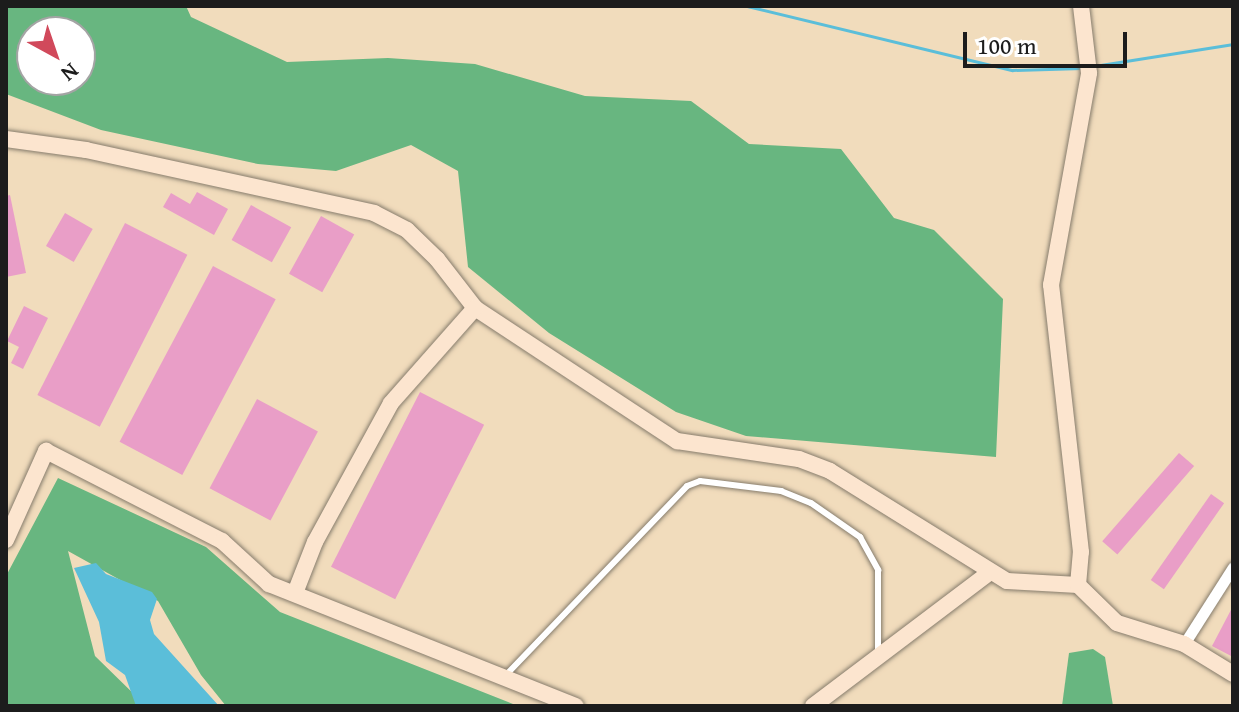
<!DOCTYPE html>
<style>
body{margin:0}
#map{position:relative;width:1239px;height:712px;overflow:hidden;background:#f1dcbc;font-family:"Gentium Book Plus",serif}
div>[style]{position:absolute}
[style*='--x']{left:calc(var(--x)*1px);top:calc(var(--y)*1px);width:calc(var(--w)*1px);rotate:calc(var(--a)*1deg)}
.forest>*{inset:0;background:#68b680}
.water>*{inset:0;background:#5bbed9}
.stream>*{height:3px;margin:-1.5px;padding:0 1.5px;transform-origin:1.5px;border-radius:1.5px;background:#5bbed9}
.building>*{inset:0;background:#e99ec7;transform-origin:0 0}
.roads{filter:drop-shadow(0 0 2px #867c6c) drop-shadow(0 0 2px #867c6c)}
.lane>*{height:6px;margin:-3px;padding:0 3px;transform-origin:3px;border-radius:3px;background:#fff}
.street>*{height:11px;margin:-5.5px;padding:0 5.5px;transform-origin:5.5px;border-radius:5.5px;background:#fff}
.secondary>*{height:16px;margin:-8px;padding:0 8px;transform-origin:8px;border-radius:8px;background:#fce5cf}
span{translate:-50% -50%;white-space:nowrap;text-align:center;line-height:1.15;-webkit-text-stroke:6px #fff;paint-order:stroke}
.frame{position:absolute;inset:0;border:8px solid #1c1c1c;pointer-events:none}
.north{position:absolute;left:16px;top:16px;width:80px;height:80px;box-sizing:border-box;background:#fff;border:2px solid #a4a4a4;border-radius:50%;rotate:140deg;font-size:22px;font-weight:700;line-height:32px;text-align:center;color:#1c1c1c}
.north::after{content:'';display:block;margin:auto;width:28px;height:36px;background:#d1495b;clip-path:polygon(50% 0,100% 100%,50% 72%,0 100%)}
.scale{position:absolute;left:963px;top:32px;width:164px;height:36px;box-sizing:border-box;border:4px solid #1c1c1c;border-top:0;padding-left:10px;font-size:24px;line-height:28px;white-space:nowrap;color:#1c1c1c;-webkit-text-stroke:6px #fff;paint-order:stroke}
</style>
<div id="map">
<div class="forest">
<div style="clip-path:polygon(evenodd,6px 6px,186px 6px,191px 17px,287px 62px,388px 58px,475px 64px,585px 96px,691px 101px,749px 144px,841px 149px,894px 218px,934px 230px,1003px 299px,996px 457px,746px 436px,676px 412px,549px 333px,468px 267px,458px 171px,411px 145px,336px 171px,258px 164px,101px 130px,6px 94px,6px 6px,32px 32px,80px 32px,80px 80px,32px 80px,32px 32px)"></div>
<div style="clip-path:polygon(58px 478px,206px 547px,280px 612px,518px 706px,226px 706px,201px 675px,158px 601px,68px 551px,95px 656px,140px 700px,137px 706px,6px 706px,6px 576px)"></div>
<div style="clip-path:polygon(1093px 649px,1105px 657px,1113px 706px,1062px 706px,1069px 653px)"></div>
</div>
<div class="water">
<div style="clip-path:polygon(96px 563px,106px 574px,152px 592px,157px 599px,150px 620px,154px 634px,219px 706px,136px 706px,125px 675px,106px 661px,99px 622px,74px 568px)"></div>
</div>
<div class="stream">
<div style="--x:747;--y:6;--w:273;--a:13.6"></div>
<div style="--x:1012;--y:70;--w:70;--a:-1.6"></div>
<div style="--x:1094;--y:66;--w:141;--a:-9"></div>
</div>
<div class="building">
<div style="clip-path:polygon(197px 192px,228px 209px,214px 235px,163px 207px,171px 193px,190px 204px)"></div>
<div style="clip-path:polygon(10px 195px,26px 273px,6px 277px,6px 196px)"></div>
<div style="left:251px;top:205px;width:46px;height:40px;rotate:29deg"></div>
<div style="left:65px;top:213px;width:32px;height:38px;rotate:30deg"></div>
<div style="left:321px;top:216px;width:38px;height:66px;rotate:29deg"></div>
<div style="left:125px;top:223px;width:70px;height:193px;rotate:27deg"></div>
<div style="left:213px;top:266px;width:71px;height:199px;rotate:28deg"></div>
<div style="clip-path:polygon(24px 306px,48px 318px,23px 369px,11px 363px,19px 347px,7px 341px)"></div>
<div style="left:420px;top:392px;width:72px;height:196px;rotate:27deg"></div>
<div style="left:257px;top:399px;width:69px;height:101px;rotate:28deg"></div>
<div style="left:1179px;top:453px;width:20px;height:117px;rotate:41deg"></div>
<div style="left:1211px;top:494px;width:16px;height:105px;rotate:35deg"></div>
<div style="clip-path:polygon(1233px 606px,1233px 657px,1212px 646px)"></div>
</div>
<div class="roads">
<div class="lane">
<div style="--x:505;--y:676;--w:263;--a:-46.2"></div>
<div style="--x:687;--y:486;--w:14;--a:-21"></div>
<div style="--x:700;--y:481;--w:82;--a:7"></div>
<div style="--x:781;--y:491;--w:32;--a:22"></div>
<div style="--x:811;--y:503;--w:60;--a:34.8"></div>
<div style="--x:860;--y:537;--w:38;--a:61"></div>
<div style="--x:878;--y:570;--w:84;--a:90"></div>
</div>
<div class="street">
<div style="--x:1184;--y:644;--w:91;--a:-57.5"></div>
</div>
<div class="secondary">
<div style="--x:6;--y:139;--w:81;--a:7.8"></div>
<div style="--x:86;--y:150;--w:295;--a:12.3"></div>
<div style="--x:374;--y:213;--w:37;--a:27"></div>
<div style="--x:407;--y:230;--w:42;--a:44"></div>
<div style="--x:437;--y:259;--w:62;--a:52.2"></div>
<div style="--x:475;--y:308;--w:242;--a:33.4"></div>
<div style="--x:677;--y:441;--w:123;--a:8.4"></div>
<div style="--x:799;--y:459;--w:33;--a:21"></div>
<div style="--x:830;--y:471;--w:208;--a:31.9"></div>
<div style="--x:1007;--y:581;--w:71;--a:3.2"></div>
<div style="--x:1078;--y:585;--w:54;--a:44.3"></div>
<div style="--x:1117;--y:623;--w:70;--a:17.4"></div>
<div style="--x:1184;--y:644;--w:57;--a:31.5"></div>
<div style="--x:6;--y:540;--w:98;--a:-65.8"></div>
<div style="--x:46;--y:451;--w:198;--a:27.1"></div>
<div style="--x:222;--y:541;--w:64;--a:42.5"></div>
<div style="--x:269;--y:584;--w:330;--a:21.7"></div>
<div style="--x:1078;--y:585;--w:33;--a:-85"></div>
<div style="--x:1081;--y:552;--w:269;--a:-96.4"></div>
<div style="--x:1051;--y:285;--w:215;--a:-79.8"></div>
<div style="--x:1089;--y:73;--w:67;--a:-96.8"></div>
<div style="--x:295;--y:593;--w:55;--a:-68.6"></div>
<div style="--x:315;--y:542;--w:158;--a:-61.3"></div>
<div style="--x:391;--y:403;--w:127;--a:-48.5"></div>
<div style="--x:813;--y:706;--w:222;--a:-37.1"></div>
</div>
</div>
<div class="frame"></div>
<div class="north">N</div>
<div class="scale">100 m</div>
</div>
